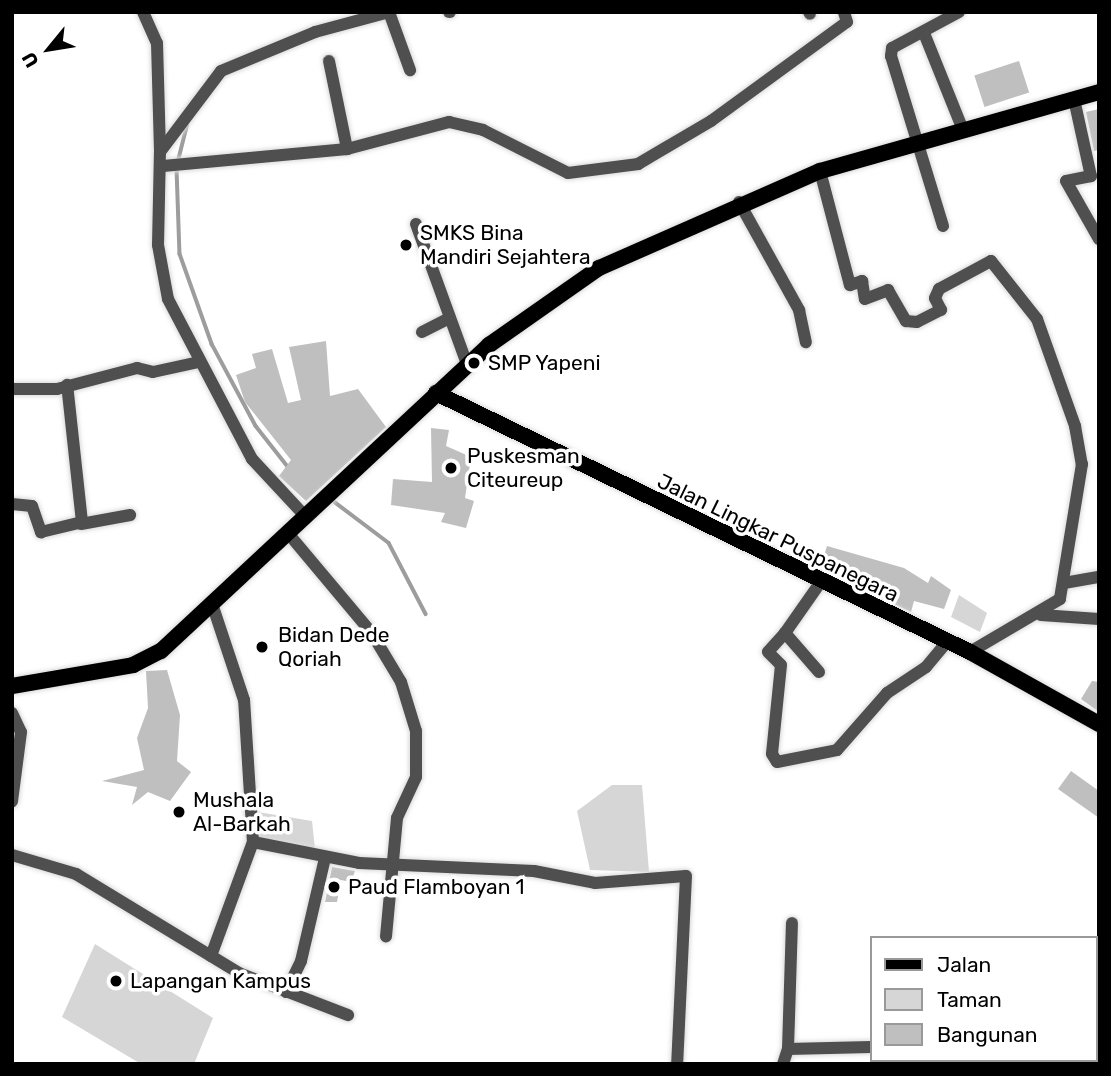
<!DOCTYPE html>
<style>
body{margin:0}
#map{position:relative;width:1111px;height:1076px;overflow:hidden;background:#fff;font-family:Rubik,sans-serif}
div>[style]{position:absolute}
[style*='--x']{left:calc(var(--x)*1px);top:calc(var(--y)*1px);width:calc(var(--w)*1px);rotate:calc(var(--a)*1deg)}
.green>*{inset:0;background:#d6d6d6}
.stream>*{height:3.5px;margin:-1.75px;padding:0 1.75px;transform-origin:1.75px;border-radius:1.75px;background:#9d9d9d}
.building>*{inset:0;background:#bfbfbf;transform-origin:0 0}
.roads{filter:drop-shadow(0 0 2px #dbdbdb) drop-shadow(0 0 2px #dbdbdb)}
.minor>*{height:12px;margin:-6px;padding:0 6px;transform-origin:6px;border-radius:6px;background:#4f4f4f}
.major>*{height:16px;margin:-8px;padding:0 8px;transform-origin:8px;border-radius:8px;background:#000}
.dots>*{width:19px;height:19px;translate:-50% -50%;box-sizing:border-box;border:4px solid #fff;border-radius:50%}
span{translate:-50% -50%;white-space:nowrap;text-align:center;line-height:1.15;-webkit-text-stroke:7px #fff;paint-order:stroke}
.poi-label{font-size:21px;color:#000}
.left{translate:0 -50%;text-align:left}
.street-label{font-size:21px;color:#000}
.frame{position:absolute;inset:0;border:14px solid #000;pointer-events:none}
.legend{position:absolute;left:870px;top:936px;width:228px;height:126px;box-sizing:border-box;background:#fff;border:2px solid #999;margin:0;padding:9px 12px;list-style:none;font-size:21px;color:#000}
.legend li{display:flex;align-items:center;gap:14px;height:35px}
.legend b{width:35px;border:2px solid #999}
.north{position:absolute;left:14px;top:14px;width:70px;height:70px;-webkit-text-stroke:5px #fff;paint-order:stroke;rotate:240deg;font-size:19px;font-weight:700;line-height:28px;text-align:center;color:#000}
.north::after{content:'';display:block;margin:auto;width:24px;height:32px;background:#000;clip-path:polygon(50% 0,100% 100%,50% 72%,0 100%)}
</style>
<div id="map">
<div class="green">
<div style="clip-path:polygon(959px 595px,987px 613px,980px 632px,951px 617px)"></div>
<div style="clip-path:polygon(612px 785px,642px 785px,649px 872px,590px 870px,577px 811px)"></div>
<div style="clip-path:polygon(258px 812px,312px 821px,315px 849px,259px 839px)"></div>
<div style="clip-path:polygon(95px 944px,213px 1018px,194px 1064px,141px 1064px,62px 1017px)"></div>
</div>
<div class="stream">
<div style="--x:178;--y:161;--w:37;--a:-76"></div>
<div style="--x:177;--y:169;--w:85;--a:88"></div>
<div style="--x:180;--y:254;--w:96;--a:70.4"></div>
<div style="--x:212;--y:344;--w:93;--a:61.8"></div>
<div style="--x:256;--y:426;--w:53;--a:51.8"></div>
<div style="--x:332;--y:500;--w:71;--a:37"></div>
<div style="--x:389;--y:543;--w:80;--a:62.5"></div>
</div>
<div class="building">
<div style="left:1019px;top:61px;width:33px;height:47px;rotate:72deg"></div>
<div style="clip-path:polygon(1099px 109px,1099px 150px,1094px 151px,1086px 112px)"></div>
<div style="clip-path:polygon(326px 341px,330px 396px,358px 389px,386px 427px,306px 501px,279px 476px,291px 460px,245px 402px,236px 375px,256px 368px,252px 354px,272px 349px,288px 403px,301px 400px,289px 347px)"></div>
<div style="clip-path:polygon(431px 428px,449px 430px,446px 446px,471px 457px,465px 498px,474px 501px,466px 528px,441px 522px,445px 513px,391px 505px,393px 479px,432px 482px)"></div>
<div style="clip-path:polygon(827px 546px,904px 568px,928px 583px,931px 576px,951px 590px,944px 609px,914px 601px,911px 612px,820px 568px)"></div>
<div style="clip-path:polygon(167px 670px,180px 715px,177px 761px,191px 772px,170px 801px,148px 792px,132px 805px,137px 787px,102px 781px,144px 770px,137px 738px,148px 708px,146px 671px)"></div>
<div style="clip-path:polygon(1092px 681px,1099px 682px,1099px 712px,1081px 699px)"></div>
<div style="clip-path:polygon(1071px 771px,1099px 791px,1099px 818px,1058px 789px)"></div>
<div style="clip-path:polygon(332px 867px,355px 871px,351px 882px,341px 880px,337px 902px,325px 902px)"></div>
</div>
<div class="roads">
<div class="minor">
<div style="--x:143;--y:12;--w:34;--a:66"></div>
<div style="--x:157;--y:43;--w:109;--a:88.4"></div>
<div style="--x:389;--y:12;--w:62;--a:70.1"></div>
<div style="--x:449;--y:12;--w:1;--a:0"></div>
<div style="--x:809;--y:12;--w:2;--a:63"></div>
<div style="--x:924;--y:33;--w:105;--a:68.1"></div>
<div style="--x:329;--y:61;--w:90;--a:78.4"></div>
<div style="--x:1074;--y:99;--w:79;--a:77.6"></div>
<div style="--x:1091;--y:176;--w:25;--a:169"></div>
<div style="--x:1066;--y:181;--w:67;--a:60.4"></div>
<div style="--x:163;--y:166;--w:185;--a:-5.3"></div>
<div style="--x:347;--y:149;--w:106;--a:-14.8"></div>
<div style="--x:449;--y:122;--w:35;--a:13"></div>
<div style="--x:483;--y:130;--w:95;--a:26.8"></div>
<div style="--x:568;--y:173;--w:71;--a:-7.3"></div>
<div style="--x:638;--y:164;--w:85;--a:-30.5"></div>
<div style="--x:711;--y:121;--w:168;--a:-36.1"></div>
<div style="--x:847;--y:22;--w:10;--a:-107"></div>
<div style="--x:820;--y:171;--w:118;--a:75.3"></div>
<div style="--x:850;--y:285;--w:13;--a:-18"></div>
<div style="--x:862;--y:281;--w:18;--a:81"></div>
<div style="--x:865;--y:299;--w:25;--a:-21"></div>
<div style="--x:888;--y:290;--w:36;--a:60"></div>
<div style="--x:906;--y:321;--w:11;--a:5"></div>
<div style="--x:917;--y:322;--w:27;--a:-27"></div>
<div style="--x:941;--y:310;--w:13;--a:-117"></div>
<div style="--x:935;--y:298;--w:10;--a:-66"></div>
<div style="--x:939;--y:289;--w:59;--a:-28.3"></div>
<div style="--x:991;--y:261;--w:74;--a:51.6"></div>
<div style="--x:1037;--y:319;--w:114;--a:70.4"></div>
<div style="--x:1075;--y:426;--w:39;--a:80"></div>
<div style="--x:1082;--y:464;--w:137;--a:99.3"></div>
<div style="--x:1060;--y:599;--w:104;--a:149.5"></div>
<div style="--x:739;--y:202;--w:124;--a:60.9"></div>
<div style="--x:799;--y:310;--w:33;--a:78"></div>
<div style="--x:416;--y:224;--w:149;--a:70"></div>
<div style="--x:943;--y:226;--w:178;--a:-107"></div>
<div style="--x:891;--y:56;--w:8;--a:-83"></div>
<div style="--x:892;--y:48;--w:76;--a:-28.2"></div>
<div style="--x:422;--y:332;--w:29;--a:-27"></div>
<div style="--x:12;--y:389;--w:45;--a:0"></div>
<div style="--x:57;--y:389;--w:83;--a:-14.7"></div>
<div style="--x:137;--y:368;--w:16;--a:14"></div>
<div style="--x:153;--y:372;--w:47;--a:-12.3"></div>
<div style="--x:12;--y:504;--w:20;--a:6"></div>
<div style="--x:32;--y:506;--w:28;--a:71"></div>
<div style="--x:41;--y:532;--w:42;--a:-13.7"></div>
<div style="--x:82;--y:522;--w:138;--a:-96.2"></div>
<div style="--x:305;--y:516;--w:78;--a:-132.9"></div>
<div style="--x:252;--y:459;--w:181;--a:-117.7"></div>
<div style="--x:168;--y:299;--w:55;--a:-100.5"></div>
<div style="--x:158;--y:245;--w:93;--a:-88.8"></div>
<div style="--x:160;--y:152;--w:101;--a:-53"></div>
<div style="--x:221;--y:71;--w:102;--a:-22.5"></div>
<div style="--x:315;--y:32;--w:77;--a:-15.1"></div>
<div style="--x:81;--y:524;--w:50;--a:-10.4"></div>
<div style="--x:287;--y:532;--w:131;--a:50"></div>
<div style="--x:371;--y:632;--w:58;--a:59"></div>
<div style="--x:401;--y:682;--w:51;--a:73"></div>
<div style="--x:416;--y:731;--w:46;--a:90"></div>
<div style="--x:416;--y:777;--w:45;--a:114.9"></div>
<div style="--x:397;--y:818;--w:119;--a:95.3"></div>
<div style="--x:1064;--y:583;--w:36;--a:-10"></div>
<div style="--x:1041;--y:615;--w:58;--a:3.9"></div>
<div style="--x:785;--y:633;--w:25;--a:132"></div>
<div style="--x:768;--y:652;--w:18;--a:45"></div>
<div style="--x:781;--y:665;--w:89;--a:95.8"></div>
<div style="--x:772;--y:754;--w:9;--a:58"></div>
<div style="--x:777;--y:762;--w:61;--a:-11.3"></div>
<div style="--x:837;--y:750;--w:76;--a:-48.7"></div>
<div style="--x:887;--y:693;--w:47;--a:-33.7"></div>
<div style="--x:926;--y:667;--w:33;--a:-50"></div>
<div style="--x:819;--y:672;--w:52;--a:-131.1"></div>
<div style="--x:785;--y:633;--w:61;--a:-55"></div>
<div style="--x:12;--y:713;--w:21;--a:65"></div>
<div style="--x:21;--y:732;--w:70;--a:97.4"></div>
<div style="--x:253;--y:842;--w:108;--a:11.2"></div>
<div style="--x:359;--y:863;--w:175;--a:2.6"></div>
<div style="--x:534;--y:871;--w:62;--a:11.1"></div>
<div style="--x:595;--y:883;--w:91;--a:-4.4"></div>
<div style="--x:686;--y:876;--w:188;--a:92.7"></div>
<div style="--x:12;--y:855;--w:67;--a:16.5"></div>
<div style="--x:76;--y:874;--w:191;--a:31.3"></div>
<div style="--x:239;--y:973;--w:117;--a:21.1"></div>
<div style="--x:211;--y:956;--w:121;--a:-69.8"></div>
<div style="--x:253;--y:842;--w:142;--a:-93.6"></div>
<div style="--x:244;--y:700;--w:101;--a:-108.4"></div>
<div style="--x:286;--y:992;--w:34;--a:-64"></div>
<div style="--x:301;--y:961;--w:106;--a:-76.9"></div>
<div style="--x:788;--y:1049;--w:126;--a:-88.2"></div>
<div style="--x:887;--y:1060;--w:4;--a:76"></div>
<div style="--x:783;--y:1064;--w:16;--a:-72"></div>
<div style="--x:788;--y:1049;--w:83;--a:-1.4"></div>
</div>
<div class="major">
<div style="--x:436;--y:393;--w:593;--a:25.87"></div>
<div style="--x:970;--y:652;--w:148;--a:29.2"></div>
<div style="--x:12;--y:686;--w:123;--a:-9.8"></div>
<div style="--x:133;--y:665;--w:31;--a:-27"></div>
<div style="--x:161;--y:651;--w:449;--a:-43"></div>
<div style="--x:489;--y:345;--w:134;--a:-35"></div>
<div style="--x:599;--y:268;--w:241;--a:-23.7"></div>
<div style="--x:820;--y:171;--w:290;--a:-15.8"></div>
</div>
</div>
<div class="dots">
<div style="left:406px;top:245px;background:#000"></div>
<div style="left:474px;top:363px;background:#000"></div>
<div style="left:451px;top:468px;background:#000"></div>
<div style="left:262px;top:647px;background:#000"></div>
<div style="left:179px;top:812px;background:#000"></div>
<div style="left:334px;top:887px;background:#000"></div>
<div style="left:116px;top:981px;background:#000"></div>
</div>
<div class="poi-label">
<span class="left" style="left:420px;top:245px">SMKS Bina<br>Mandiri Sejahtera</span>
<span class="left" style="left:488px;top:363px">SMP Yapeni</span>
<span class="left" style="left:467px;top:468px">Puskesman<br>Citeureup</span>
<span class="left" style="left:278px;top:647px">Bidan Dede<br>Qoriah</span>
<span class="left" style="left:193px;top:812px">Mushala<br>Al-Barkah</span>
<span class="left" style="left:348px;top:887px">Paud Flamboyan 1</span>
<span class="left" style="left:130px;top:981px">Lapangan Kampus</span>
</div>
<div class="street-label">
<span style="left:778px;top:538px;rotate:26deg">Jalan Lingkar Puspanegara</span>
</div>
<div class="frame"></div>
<ul class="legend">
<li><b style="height:9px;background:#000"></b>Jalan</li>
<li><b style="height:19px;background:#d6d6d6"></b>Taman</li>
<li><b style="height:19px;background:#bfbfbf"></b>Bangunan</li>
</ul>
<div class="north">U</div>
</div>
